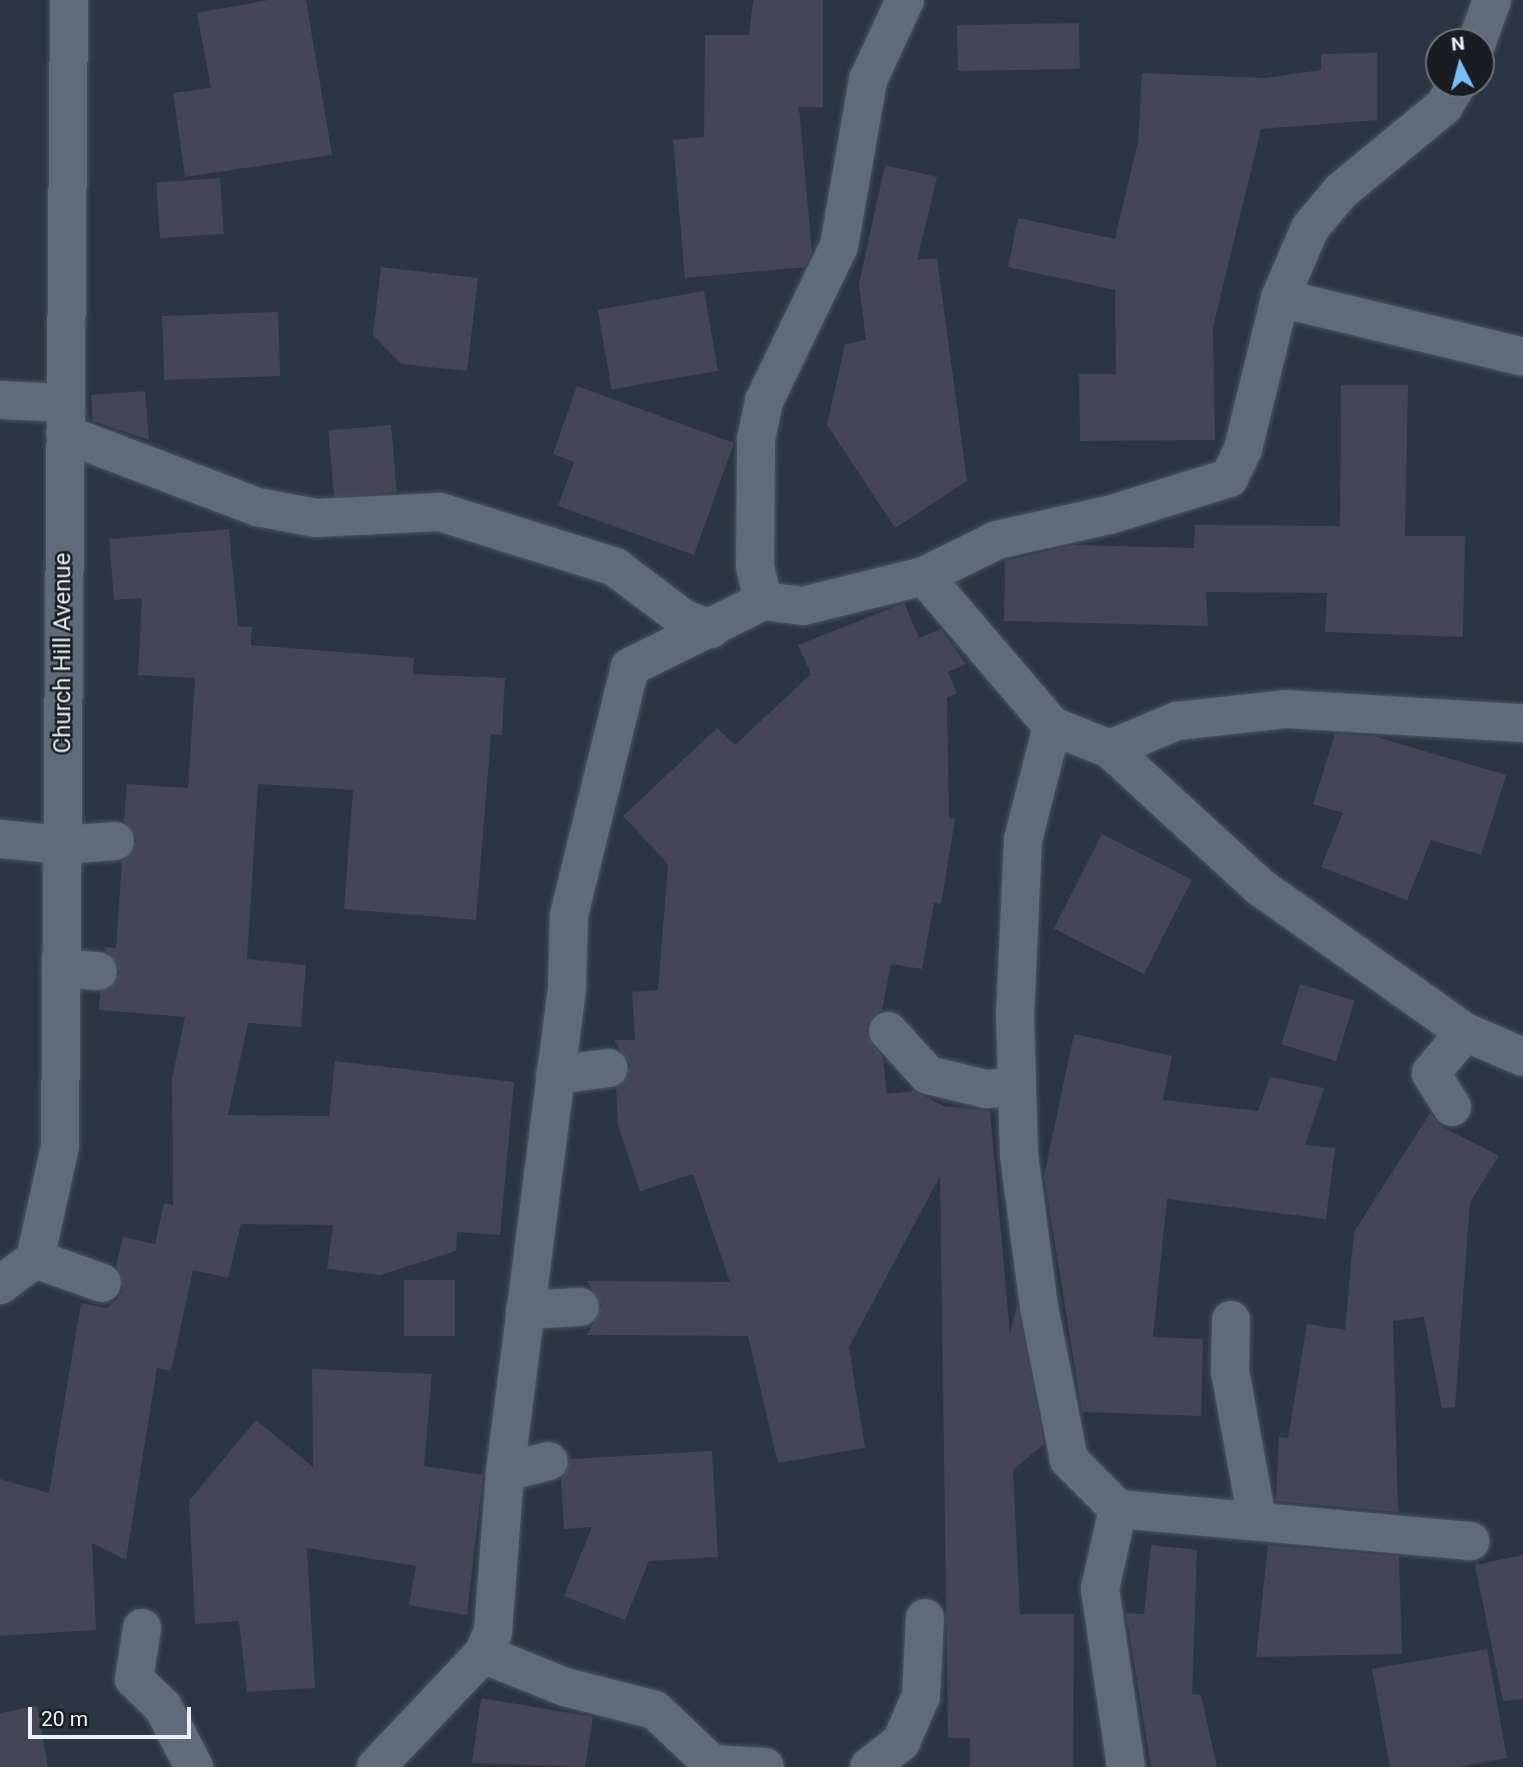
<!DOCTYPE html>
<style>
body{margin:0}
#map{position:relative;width:1523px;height:1767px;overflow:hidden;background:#2b3642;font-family:Roboto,sans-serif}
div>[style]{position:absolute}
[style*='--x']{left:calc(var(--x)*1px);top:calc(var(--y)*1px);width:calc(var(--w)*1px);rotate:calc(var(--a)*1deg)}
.building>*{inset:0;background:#454555;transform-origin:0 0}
.roads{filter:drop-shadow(0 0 2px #4b545f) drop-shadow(0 0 2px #4b545f)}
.minor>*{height:38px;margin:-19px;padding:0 19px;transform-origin:19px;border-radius:19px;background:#5f6b79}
span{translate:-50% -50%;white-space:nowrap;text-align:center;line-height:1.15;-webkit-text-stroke:5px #181d22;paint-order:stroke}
.street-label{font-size:24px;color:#eaf1fa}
.north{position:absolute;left:1425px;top:28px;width:70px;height:70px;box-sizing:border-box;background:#181d22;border:2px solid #6c7278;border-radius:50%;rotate:354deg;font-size:19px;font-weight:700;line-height:28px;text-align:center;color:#eaf1fa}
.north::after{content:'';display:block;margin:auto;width:24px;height:32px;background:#78bff7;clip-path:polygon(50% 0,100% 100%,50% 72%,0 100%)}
.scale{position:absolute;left:28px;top:1707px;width:163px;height:32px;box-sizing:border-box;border:4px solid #eaf1fa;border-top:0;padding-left:9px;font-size:21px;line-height:24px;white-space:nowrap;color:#eaf1fa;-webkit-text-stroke:5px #181d22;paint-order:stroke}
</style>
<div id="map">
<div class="building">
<div style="clip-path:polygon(268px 0,306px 0,332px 155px,185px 177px,173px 93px,211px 88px,197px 13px)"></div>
<div style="clip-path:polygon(753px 0,823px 0,823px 107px,799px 107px,812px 252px,805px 267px,685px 278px,673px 140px,704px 137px,705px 35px,749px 35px)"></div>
<div style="left:1079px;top:23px;width:46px;height:122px;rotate:89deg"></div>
<div style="clip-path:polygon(1377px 53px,1377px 120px,1261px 129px,1213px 327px,1215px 440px,1080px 441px,1079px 374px,1116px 374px,1115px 290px,1008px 267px,1018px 218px,1115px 239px,1138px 142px,1142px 73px,1265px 78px,1321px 70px,1321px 54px)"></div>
<div style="clip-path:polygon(885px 165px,937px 177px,917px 260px,937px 258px,967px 481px,895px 528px,827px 425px,845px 344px,866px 340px,859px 284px)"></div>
<div style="left:220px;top:178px;width:56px;height:64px;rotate:86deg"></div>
<div style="clip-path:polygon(381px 267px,478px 278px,467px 371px,401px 364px,373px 335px)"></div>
<div style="left:704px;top:291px;width:81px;height:108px;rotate:80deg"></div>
<div style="left:278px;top:312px;width:64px;height:116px;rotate:88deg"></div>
<div style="clip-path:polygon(1341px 385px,1408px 385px,1405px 536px,1465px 536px,1463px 637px,1325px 632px,1327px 593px,1206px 592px,1208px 626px,1004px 621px,1005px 561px,1073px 545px,1194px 548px,1195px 525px,1340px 526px)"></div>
<div style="clip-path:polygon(577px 386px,734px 443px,694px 555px,558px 506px,574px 462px,553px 454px)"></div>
<div style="clip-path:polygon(145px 391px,149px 440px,93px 421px,91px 395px)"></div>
<div style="left:391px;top:425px;width:67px;height:63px;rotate:85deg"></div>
<div style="clip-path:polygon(229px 529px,238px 626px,252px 627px,251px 645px,414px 658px,413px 674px,505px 678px,502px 735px,491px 734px,476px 920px,344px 909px,353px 790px,258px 784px,247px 959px,306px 965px,301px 1027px,248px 1023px,228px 1115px,329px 1116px,335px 1061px,514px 1082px,500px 1235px,457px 1232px,456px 1251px,380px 1275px,327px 1269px,333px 1225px,241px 1224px,228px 1278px,193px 1270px,171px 1371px,157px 1368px,126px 1560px,92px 1543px,96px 1630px,0 1636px,0 1479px,49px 1493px,81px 1303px,107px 1308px,117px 1299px,123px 1290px,116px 1267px,123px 1237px,155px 1244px,164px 1203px,173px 1205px,172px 1079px,185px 1017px,99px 1010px,100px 992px,120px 973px,104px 947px,116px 948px,122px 861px,137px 840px,124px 821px,127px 784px,188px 788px,195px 678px,138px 675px,142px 598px,114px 600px,109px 539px)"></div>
<div style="clip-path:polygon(904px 603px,919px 638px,941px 629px,966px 664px,948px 672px,957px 693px,947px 698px,949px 818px,955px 819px,941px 904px,934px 903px,922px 969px,891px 964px,882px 1010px,867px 1024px,867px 1035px,883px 1058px,887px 1094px,914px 1091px,944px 1106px,990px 1111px,1010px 1333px,1017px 1304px,1044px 1444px,1013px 1470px,1020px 1614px,1074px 1614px,1073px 1767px,970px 1767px,970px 1738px,948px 1738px,940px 1176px,849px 1347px,865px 1448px,778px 1463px,748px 1336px,587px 1335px,602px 1306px,587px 1281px,730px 1282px,693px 1174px,640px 1191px,618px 1125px,616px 1088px,631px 1066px,614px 1040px,635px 1040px,632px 992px,658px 990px,668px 864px,623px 816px,717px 728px,735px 745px,811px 674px,798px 645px)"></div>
<div style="clip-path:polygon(1335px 734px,1373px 736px,1506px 775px,1481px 855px,1431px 840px,1407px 900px,1321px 867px,1343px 813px,1313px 804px)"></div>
<div style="left:1102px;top:834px;width:101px;height:106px;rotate:27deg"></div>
<div style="left:1300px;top:984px;width:57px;height:63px;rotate:17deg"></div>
<div style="clip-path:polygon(1074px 1034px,1172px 1056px,1163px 1100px,1258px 1111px,1270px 1077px,1324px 1088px,1305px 1145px,1335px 1148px,1326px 1219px,1167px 1199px,1153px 1337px,1203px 1339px,1201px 1416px,1082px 1412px,1044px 1176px)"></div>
<div style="clip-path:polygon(1430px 1113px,1441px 1126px,1499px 1156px,1470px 1202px,1455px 1407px,1442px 1408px,1424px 1317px,1393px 1321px,1398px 1512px,1276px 1501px,1279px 1437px,1288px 1438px,1307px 1324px,1345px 1330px,1354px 1232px)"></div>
<div style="left:404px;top:1280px;width:51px;height:56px"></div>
<div style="clip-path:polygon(312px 1369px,432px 1374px,424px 1466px,483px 1475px,467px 1615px,409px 1605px,416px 1566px,307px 1548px,315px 1688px,247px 1692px,239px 1621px,195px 1624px,189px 1501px,256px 1420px,313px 1467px)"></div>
<div style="clip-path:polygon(712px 1451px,718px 1557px,649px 1561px,625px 1620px,564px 1596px,592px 1527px,564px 1529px,561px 1478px,570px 1459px)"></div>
<div style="clip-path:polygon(1151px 1545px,1197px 1550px,1192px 1694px,1201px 1695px,1217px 1767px,1151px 1767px,1126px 1613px,1144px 1614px)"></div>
<div style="clip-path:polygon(1268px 1545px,1399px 1556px,1402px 1654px,1256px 1657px)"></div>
<div style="clip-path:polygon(1523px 1555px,1523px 1699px,1503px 1701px,1475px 1565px)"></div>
<div style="clip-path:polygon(1487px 1649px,1507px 1758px,1458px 1767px,1390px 1767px,1372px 1669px)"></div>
<div style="clip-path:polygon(481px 1698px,593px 1717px,585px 1767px,472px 1763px)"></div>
<div style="clip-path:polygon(37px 1706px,48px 1767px,0 1767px,0 1713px)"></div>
</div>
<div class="roads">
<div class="minor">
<div style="--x:1477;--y:42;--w:45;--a:-70.3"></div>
<div style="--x:1280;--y:298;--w:250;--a:13.6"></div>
<div style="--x:0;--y:400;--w:65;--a:2.6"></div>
<div style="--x:65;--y:434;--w:205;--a:20.8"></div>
<div style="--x:257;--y:507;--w:60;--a:10.6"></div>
<div style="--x:316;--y:518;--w:124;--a:-2.8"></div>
<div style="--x:440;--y:512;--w:183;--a:17.4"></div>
<div style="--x:615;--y:567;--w:86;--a:37"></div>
<div style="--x:684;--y:619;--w:29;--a:20"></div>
<div style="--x:924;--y:576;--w:81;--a:-26.3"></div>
<div style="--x:997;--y:540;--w:115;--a:-12.6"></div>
<div style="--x:1109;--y:515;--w:126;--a:-17.1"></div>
<div style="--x:1229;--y:478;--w:32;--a:-64"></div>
<div style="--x:1243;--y:449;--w:155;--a:-76.2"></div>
<div style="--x:1280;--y:298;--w:76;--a:-66.8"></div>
<div style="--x:1310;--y:228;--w:48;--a:-50"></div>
<div style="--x:1341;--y:191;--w:134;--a:-39.5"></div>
<div style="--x:1444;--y:106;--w:26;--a:-59"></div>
<div style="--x:763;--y:601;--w:36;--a:-103"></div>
<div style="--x:755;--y:566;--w:127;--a:-89.5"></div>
<div style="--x:756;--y:439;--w:39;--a:-78"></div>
<div style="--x:764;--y:401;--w:172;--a:-64.2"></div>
<div style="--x:839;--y:246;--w:169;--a:-80.1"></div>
<div style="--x:868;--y:80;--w:88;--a:-65.2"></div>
<div style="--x:1052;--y:726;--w:118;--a:104.3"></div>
<div style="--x:1023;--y:840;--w:173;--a:92.6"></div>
<div style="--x:1015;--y:1013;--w:142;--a:88.4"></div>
<div style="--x:1019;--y:1155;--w:153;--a:82.5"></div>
<div style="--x:1039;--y:1307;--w:156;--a:78.9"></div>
<div style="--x:1069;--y:1460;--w:69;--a:45"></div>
<div style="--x:1118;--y:1509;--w:354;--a:5.2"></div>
<div style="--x:1110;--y:749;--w:73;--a:-22.7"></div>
<div style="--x:1177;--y:721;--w:109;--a:-6.3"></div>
<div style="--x:1285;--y:709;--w:238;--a:3.4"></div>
<div style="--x:0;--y:839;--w:62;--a:5.5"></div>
<div style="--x:62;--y:845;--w:53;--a:-4.3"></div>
<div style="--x:61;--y:968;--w:37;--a:5"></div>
<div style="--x:888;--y:1031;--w:59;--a:47.7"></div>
<div style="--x:928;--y:1075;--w:60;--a:13.6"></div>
<div style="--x:986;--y:1089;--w:31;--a:-4"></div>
<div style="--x:555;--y:1075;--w:54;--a:-7.4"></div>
<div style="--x:1452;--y:1107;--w:40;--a:-122"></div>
<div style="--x:1431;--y:1073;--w:53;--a:-50.3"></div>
<div style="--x:35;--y:1259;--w:71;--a:19.7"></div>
<div style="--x:0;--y:1285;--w:44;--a:-36.6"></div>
<div style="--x:35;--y:1259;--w:116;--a:-77.5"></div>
<div style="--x:60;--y:1146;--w:1146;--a:-89.55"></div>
<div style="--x:525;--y:1310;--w:55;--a:-3.1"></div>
<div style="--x:1231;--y:1320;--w:51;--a:91.1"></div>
<div style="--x:1230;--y:1371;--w:151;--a:79.7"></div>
<div style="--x:505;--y:1472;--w:45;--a:-14"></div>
<div style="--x:1118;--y:1509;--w:82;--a:102.7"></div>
<div style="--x:1100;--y:1589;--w:180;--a:81.7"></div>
<div style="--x:142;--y:1628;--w:52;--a:98.9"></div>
<div style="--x:134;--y:1679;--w:40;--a:44"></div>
<div style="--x:163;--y:1707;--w:68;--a:62.7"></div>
<div style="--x:483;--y:1654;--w:88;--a:21.9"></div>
<div style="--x:565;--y:1687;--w:93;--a:14.3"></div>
<div style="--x:655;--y:1710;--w:79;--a:43.5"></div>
<div style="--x:712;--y:1764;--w:53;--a:3.2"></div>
<div style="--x:376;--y:1767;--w:156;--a:-46.6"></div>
<div style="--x:483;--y:1654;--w:24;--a:-66"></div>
<div style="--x:493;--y:1632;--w:160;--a:-85.7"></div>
<div style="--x:505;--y:1472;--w:490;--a:-82.7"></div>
<div style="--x:567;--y:986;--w:71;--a:-88.4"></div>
<div style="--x:569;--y:915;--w:255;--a:-76.2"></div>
<div style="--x:630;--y:667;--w:148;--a:-26.4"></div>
<div style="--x:763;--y:601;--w:40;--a:7.1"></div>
<div style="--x:803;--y:606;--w:125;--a:-13.9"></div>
<div style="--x:924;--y:576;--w:197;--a:49.5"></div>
<div style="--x:1052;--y:726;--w:62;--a:21.6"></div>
<div style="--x:1110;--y:749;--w:204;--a:42.6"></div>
<div style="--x:1260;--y:887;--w:251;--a:35.3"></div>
<div style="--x:1465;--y:1032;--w:63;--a:23.3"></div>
<div style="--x:869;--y:1767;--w:41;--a:-38"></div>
<div style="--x:901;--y:1742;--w:50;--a:-66.5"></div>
<div style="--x:921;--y:1696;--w:78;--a:-87.1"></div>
</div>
</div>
<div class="street-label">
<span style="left:63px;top:653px;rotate:-90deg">Church Hill Avenue</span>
</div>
<div class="north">N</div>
<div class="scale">20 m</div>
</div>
